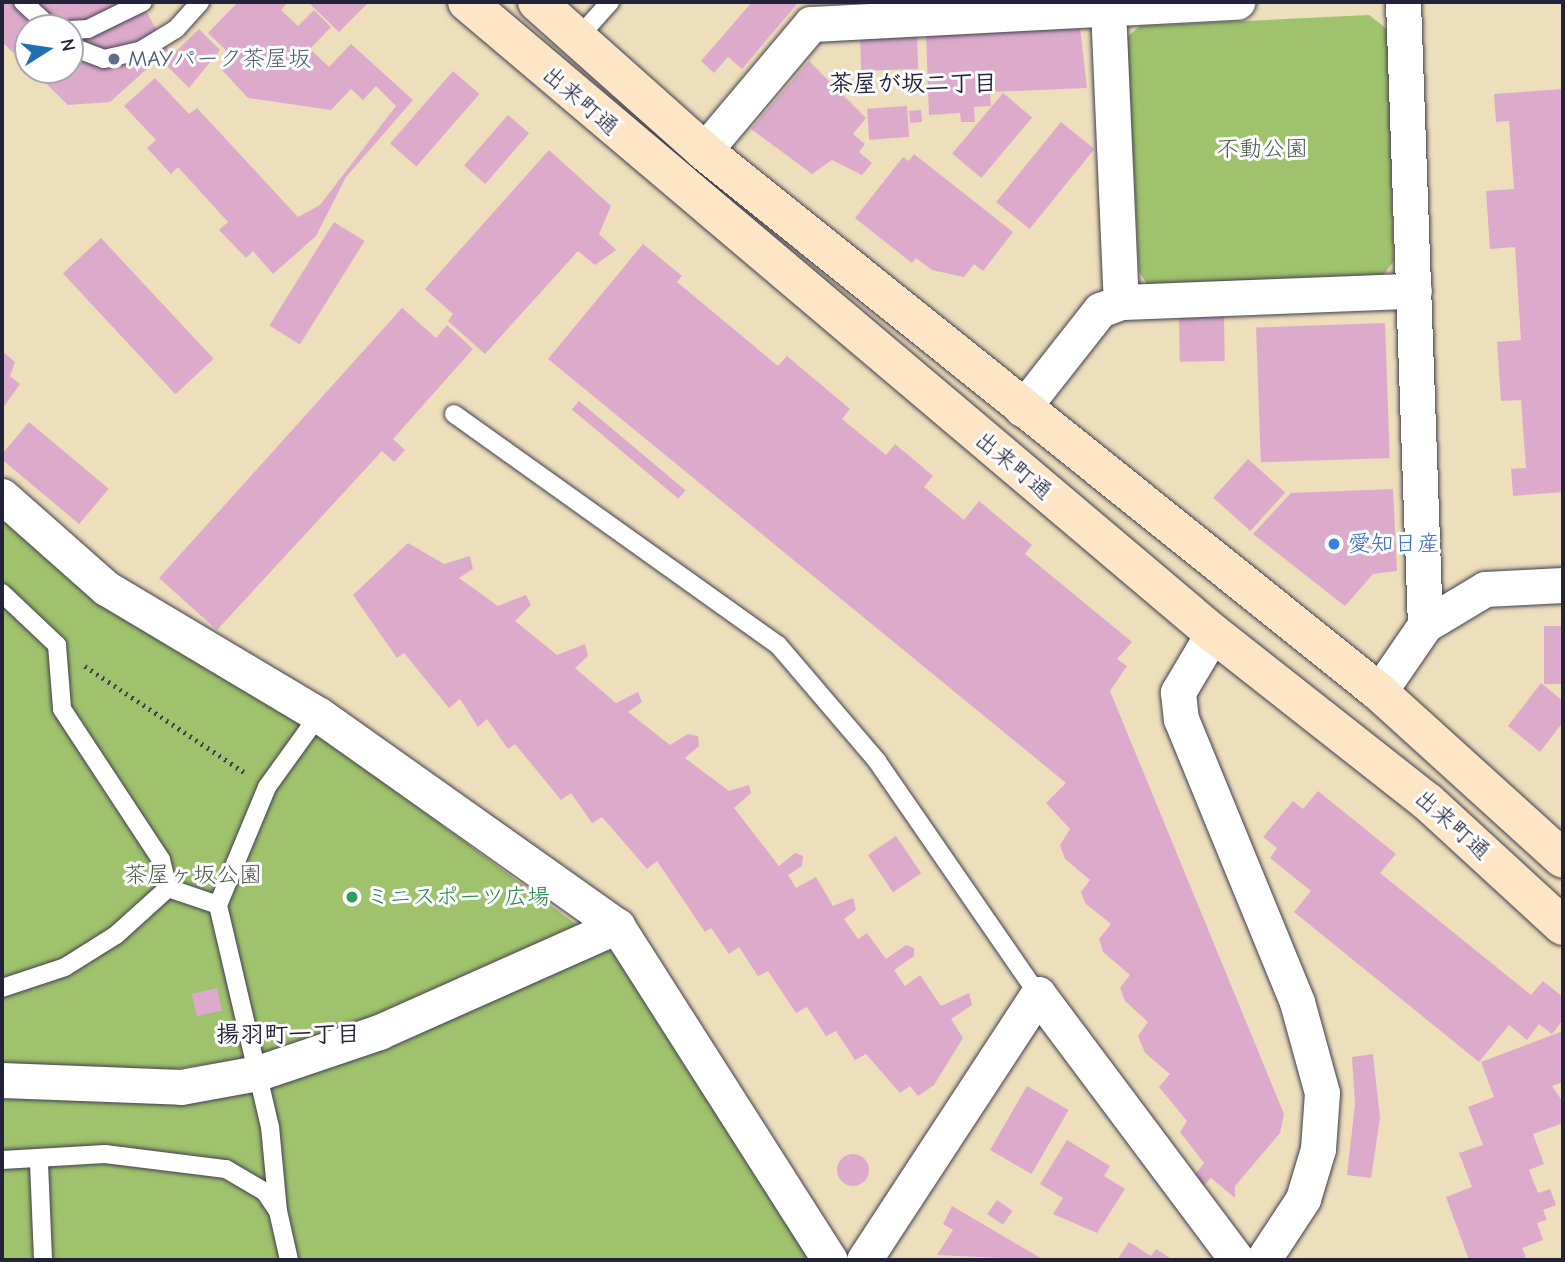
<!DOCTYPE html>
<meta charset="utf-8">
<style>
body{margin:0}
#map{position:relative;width:1565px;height:1262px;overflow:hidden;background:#eddebc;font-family:"Comic Neue","Klee One",sans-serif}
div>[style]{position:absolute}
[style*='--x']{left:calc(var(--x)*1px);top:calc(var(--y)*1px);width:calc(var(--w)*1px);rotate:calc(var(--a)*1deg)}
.green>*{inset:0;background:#9fc26c}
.building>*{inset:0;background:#dcabcc;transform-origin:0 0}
.round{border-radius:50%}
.path>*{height:4.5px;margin-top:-2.25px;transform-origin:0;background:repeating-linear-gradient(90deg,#403e4e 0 2px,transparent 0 7px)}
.roads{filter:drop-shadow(0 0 2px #403e4e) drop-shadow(0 0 2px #403e4e)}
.service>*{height:18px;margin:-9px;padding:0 9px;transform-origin:9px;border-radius:9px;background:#fff}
.minor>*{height:35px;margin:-17.5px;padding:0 17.5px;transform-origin:17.5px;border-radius:17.5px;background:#fff}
.secondary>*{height:38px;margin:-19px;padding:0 19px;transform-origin:19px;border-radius:19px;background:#fde5c5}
.dots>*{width:19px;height:19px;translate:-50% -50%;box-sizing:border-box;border:4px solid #fff;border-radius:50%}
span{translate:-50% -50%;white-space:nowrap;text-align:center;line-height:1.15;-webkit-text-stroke:6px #fff;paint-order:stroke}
.service-label{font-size:23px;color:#4e5e75}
.left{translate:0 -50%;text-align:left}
.street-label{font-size:23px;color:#22223b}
.park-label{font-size:23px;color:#4e5a4c}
.shop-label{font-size:23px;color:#366cbe}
.leisure-label{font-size:23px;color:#27864d}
.neighbourhood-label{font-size:24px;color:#22223b;font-weight:700}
.frame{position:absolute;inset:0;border:4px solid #22223b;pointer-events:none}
.north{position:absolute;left:14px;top:14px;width:70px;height:70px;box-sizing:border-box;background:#fff;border:2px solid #a7a7b1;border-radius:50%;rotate:78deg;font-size:19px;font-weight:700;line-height:28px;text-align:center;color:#22223b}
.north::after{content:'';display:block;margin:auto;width:24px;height:32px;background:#1f6fb2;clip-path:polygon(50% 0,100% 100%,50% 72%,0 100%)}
</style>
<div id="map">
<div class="green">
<div style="clip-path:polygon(1369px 15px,1388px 30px,1394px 261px,1383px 275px,1147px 284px,1139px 272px,1127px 37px,1140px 26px)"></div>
<div style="clip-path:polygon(2px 512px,288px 711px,577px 925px,359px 1022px,243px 1059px,154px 1072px,2px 1066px)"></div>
<div style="clip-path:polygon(603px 949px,623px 955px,811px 1260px,2px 1260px,2px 1095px,190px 1101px,255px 1091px,363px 1055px)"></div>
</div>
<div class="building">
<div style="clip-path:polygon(2px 2px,141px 2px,168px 50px,110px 102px,68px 105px,32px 70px,70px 70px,70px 28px,28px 28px,28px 67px,2px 42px)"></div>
<div style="clip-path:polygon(238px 2px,288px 2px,281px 10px,298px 26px,314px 10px,331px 27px,310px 49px,329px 67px,351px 44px,413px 100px,346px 177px,316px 236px,273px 274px,253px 251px,246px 258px,219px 230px,228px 222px,178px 167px,171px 174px,147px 148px,156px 140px,124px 106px,155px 78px,189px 114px,197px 108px,298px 217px,320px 205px,396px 106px,376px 86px,363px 100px,351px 89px,331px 110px,248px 98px,222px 70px,231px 55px,208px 33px)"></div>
<div style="clip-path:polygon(308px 2px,369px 2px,339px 32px)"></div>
<div style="clip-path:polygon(752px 2px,797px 4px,742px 69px,728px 57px,714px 73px,701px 61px)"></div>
<div style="clip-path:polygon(1080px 28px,1087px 88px,990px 92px,991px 106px,974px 107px,975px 122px,961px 122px,960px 113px,929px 115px,926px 34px)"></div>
<div style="clip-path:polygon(199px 29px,220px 50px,189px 88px,164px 63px)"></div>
<div style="left:917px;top:35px;width:34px;height:57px;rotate:88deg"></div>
<div style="clip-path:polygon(809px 61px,866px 118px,853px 134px,865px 144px,859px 152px,872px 163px,862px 175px,832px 160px,812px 174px,751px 129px)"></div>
<div style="left:453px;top:71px;width:35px;height:96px;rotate:41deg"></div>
<div style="clip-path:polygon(1563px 89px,1563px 492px,1513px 496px,1511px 469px,1526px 468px,1521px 400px,1501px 401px,1497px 342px,1521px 340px,1515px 247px,1490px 249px,1486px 191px,1514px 189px,1509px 121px,1496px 122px,1494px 94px)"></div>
<div style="left:1003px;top:93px;width:38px;height:79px;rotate:40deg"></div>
<div style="left:907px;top:106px;width:31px;height:40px;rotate:86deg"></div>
<div style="left:921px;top:110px;width:12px;height:12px;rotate:85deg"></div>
<div style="left:508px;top:115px;width:28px;height:67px;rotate:41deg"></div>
<div style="left:1061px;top:122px;width:43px;height:103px;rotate:39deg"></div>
<div style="clip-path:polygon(549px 150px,611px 206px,599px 234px,616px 250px,595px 265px,578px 251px,485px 354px,448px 321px,453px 314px,425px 289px)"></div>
<div style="clip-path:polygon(914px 154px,1013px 232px,983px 271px,974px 264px,964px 277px,932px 270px,916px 258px,912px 263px,855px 218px,903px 157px,909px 161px)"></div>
<div style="left:334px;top:222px;width:36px;height:122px;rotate:32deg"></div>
<div style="left:101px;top:238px;width:165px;height:52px;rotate:47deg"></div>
<div style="clip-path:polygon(643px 244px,682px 276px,677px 282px,778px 366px,787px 356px,850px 409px,842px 419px,886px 455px,895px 444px,933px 476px,924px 487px,964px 520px,979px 501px,1032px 545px,1025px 554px,1132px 642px,1117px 659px,1127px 666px,1110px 691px,1284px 1114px,1280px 1133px,1235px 1186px,1235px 1198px,1211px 1178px,1202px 1187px,1194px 1176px,1204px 1163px,1180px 1132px,1187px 1121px,1159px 1087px,1170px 1074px,1145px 1053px,1138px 1036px,1148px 1022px,1125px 1001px,1120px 988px,1130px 975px,1103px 952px,1099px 939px,1111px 924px,1085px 903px,1081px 892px,1090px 880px,1065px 859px,1060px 845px,1070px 829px,1046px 803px,1066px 783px,548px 359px)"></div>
<div style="clip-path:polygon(402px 308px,436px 338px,447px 325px,473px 349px,393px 439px,405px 450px,394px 462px,382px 451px,217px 630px,159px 578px)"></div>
<div style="left:1224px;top:316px;width:45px;height:45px;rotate:89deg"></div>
<div style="left:1385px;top:323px;width:135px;height:129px;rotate:88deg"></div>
<div style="clip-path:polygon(2px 351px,15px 362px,10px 376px,20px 384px,2px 409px)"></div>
<div style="left:579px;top:401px;width:139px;height:11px;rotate:40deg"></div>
<div style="left:29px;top:422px;width:104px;height:46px;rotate:40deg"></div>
<div style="left:1248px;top:459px;width:50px;height:52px;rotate:42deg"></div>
<div style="clip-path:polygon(1393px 489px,1397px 571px,1373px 574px,1345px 606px,1253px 534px,1291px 493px)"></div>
<div style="clip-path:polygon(408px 543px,444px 564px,470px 556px,473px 569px,459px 578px,498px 606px,526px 595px,531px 605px,515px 621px,557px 655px,585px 644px,588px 656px,575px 668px,616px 703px,638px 692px,642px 702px,628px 712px,670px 745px,688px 734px,698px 736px,699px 746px,685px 758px,729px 791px,749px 785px,751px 793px,734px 808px,779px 866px,795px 853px,803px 856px,802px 866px,788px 875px,796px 888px,816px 877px,833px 906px,853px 898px,856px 910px,844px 919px,858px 939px,867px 933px,886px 959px,906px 945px,914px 948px,914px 956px,894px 970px,905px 986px,920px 975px,941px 1006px,969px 993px,972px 1005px,951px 1019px,963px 1038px,934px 1085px,918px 1096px,910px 1086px,900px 1093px,866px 1054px,855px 1060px,836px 1031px,826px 1036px,807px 1007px,796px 1013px,768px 971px,758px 976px,739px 947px,729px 954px,711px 928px,705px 932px,657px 861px,647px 869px,602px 817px,592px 823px,571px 793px,561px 800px,515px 744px,508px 749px,487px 719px,478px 727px,460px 699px,449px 708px,404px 653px,397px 658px,353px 595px)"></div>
<div style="left:1544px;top:626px;width:19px;height:58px"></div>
<div style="clip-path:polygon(1541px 683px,1563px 701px,1563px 722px,1540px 752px,1508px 726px)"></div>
<div style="clip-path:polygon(1318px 791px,1396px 854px,1380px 873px,1531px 995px,1543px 981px,1563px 997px,1563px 1020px,1552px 1034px,1539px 1024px,1527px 1040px,1509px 1025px,1479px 1062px,1294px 912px,1311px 891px,1270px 858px,1277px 848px,1263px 837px,1293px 801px,1303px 809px)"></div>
<div style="left:896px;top:836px;width:45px;height:34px;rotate:56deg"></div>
<div style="left:217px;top:988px;width:23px;height:26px;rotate:77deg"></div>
<div style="clip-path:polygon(1563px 1031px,1563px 1082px,1552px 1086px,1563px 1102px,1563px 1123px,1533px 1134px,1544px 1164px,1529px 1170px,1538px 1193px,1550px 1189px,1556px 1205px,1543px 1210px,1547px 1220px,1537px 1223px,1543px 1240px,1522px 1248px,1526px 1257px,1518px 1260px,1469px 1260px,1446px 1197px,1472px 1187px,1459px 1153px,1483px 1145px,1468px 1107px,1494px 1097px,1481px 1062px)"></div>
<div style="clip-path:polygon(1373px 1054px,1380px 1118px,1371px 1178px,1347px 1175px,1355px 1104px,1352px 1057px)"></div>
<div style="left:1027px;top:1086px;width:48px;height:74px;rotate:30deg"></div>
<div style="clip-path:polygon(1067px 1140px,1110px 1166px,1104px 1176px,1125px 1189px,1097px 1233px,1053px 1214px,1063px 1198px,1040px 1184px)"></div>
<div class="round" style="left:837px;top:1154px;width:32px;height:32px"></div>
<div style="left:997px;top:1200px;width:19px;height:17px;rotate:35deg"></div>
<div style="clip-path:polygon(952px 1206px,1044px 1260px,937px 1255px,953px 1230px,943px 1224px)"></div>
<div style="clip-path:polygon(1129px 1242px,1151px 1256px,1156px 1249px,1173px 1260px,1117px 1260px)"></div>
</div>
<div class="path">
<div style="--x:85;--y:666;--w:191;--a:33.7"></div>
</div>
<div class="roads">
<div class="service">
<div style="--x:23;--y:2;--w:38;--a:43"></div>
<div style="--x:70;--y:30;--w:18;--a:-3"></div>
<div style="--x:88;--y:29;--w:61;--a:-26.1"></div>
<div style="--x:577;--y:39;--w:50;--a:-48.3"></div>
<div style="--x:70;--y:46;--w:36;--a:21"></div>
<div style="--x:104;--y:59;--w:37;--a:-13"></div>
<div style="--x:140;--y:51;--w:42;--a:-31.4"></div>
<div style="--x:176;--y:29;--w:36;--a:-48"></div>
<div style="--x:454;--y:414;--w:398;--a:35.5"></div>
<div style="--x:778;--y:645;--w:153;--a:49.5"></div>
<div style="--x:877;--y:761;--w:283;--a:55.4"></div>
<div style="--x:2;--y:593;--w:76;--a:43.4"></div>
<div style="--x:57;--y:645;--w:64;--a:85.5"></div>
<div style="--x:62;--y:709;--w:181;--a:56.7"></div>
<div style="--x:161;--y:860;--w:29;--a:76"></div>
<div style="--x:2;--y:988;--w:66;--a:-18.4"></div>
<div style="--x:65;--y:967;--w:60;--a:-32.1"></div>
<div style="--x:116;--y:935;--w:70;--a:-42.1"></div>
<div style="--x:168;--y:888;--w:53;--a:18.8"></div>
<div style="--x:2;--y:1160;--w:103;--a:-3.3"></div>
<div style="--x:105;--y:1154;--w:122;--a:7.1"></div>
<div style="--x:226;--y:1169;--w:45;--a:30.5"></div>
<div style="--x:265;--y:1192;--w:23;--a:56"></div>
<div style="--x:278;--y:1211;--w:50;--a:77.3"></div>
<div style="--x:39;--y:1163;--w:97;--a:87.6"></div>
<div style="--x:278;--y:1211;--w:84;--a:-95.4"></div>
<div style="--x:270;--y:1127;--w:228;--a:-103.2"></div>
<div style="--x:218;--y:905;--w:128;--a:-67.4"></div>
<div style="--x:267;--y:787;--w:89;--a:-54.2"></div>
</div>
<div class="minor">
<div style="--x:1403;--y:2;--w:623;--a:87.98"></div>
<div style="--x:1108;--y:8;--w:294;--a:87.5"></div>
<div style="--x:704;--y:151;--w:166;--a:-49.9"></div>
<div style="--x:811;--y:24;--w:427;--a:-3"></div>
<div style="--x:1022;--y:409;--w:126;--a:-51.8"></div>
<div style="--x:1100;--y:310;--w:22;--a:-21"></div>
<div style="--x:1121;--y:302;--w:293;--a:-2.2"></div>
<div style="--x:2;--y:496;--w:139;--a:41.5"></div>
<div style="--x:106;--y:588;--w:248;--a:30.8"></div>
<div style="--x:319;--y:715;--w:365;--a:35.3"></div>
<div style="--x:617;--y:926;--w:396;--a:57.5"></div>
<div style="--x:1213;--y:633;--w:69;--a:120.7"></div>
<div style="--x:1178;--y:692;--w:27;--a:84"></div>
<div style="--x:1181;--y:719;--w:306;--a:67.7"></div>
<div style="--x:1297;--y:1002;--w:94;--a:74.6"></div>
<div style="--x:1322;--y:1093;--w:56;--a:94.1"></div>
<div style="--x:1318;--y:1149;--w:52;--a:106.7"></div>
<div style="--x:1303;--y:1199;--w:73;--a:123.3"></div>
<div style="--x:1379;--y:692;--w:81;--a:-55.5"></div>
<div style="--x:1425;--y:625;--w:70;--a:-31"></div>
<div style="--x:1485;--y:589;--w:78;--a:-2.9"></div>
<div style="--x:2;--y:1080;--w:179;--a:2.2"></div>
<div style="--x:181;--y:1087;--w:78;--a:-10.3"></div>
<div style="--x:258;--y:1073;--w:128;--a:-18.7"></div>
<div style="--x:379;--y:1032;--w:261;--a:-24"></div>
<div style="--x:864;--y:1260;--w:318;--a:-56.8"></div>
<div style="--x:1038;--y:994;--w:332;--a:53.2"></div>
</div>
<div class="secondary">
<div style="--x:467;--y:2;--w:977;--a:40.23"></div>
<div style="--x:1213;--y:633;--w:273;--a:38.2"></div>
<div style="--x:1428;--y:802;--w:183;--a:42.6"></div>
<div style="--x:537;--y:2;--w:224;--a:41.7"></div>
<div style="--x:704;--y:151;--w:865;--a:38.71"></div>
<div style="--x:1379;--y:692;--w:248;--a:42.2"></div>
</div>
</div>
<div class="dots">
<div style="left:114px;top:59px;background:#5c6f8a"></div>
<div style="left:1334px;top:544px;background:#3f7fe0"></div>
<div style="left:352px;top:897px;background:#2e9e5b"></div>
</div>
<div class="service-label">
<span class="left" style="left:128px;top:59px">MAYパーク茶屋坂</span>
</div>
<div class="street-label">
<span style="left:580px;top:101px;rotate:41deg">出来町通</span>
<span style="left:1013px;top:466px;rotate:40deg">出来町通</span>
<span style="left:1452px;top:825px;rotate:42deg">出来町通</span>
</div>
<div class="park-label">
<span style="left:1262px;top:149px">不動公園</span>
<span style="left:193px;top:875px">茶屋ヶ坂公園</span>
</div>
<div class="shop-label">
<span class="left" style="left:1348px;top:544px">愛知日産</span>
</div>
<div class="leisure-label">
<span class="left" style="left:366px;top:897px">ミニスポーツ広場</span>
</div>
<div class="neighbourhood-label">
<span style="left:913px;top:84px">茶屋が坂二丁目</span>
<span style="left:288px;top:1035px">揚羽町一丁目</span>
</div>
<div class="frame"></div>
<div class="north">N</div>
</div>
